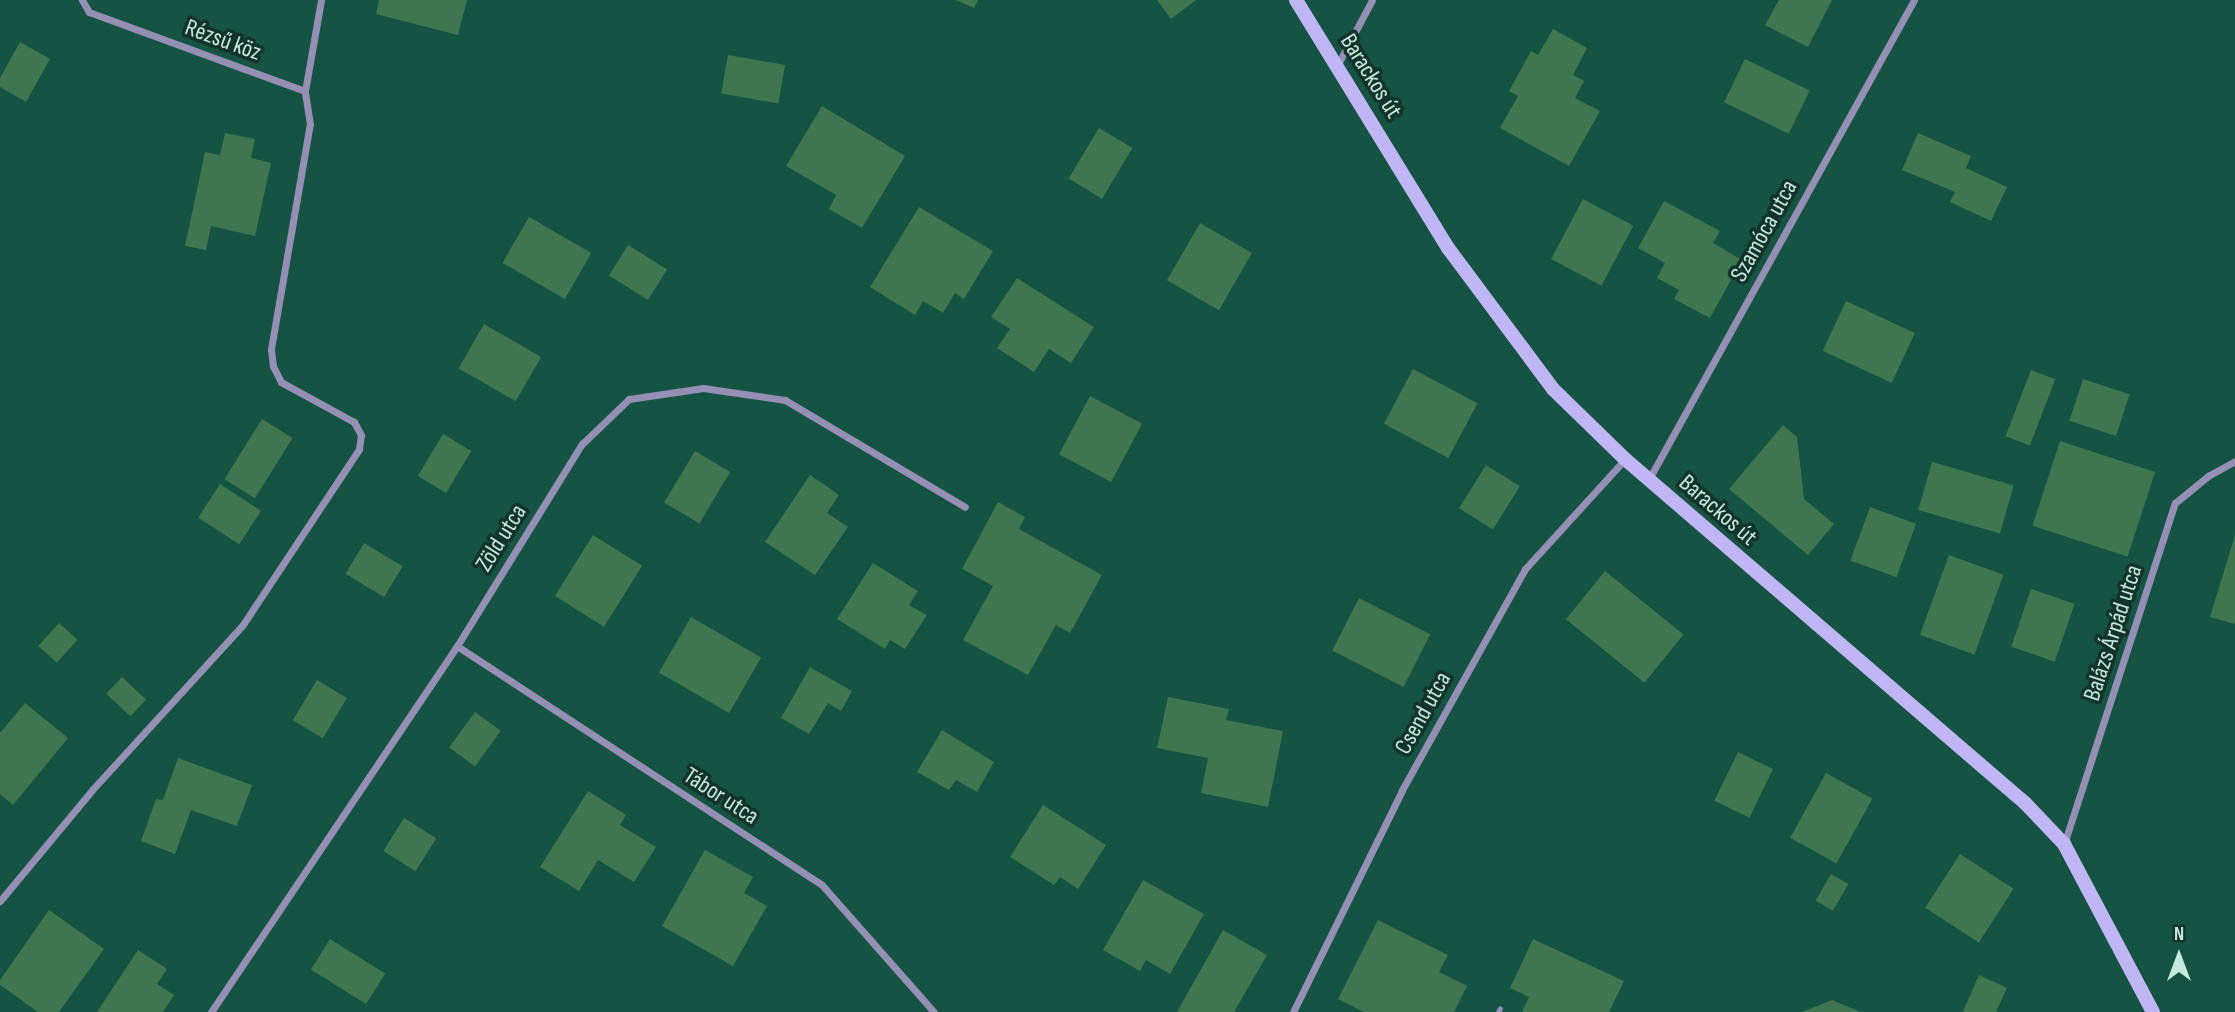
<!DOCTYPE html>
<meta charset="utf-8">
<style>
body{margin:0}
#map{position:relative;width:2235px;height:1012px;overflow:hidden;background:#155343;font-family:"Sofia Sans Condensed",sans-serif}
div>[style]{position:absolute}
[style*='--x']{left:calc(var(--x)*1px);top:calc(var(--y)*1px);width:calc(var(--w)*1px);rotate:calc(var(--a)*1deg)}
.building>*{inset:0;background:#3f7650;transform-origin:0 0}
.lane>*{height:5px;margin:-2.5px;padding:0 2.5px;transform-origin:2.5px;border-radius:2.5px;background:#958fb6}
.street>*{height:7px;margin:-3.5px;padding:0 3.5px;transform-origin:3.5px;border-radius:3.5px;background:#958fb6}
.secondary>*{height:14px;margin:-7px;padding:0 7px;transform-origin:7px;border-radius:7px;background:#c1b6f5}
span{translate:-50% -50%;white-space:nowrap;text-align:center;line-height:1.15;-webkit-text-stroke:7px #14342b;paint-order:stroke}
.street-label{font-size:24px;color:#c5eadd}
.north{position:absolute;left:2144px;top:921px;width:70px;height:70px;-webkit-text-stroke:5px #14342b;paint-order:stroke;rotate:0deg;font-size:19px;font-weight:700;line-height:28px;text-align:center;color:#c5eadd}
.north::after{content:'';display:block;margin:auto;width:24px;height:32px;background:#c5eadd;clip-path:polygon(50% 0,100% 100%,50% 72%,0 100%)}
</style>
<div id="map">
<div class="building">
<div style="clip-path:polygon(379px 0,467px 0,458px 35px,376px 14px)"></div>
<div style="clip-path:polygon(956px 0,978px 0,974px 8px)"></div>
<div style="clip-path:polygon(1157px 0,1196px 0,1171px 19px)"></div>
<div style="clip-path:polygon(1779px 0,1832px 0,1808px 47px,1765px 25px)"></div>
<div style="clip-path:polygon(1553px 29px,1587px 48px,1573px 75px,1584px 81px,1575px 98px,1600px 111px,1569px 166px,1500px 128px,1518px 96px,1509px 91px,1531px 51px,1538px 55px)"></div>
<div style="clip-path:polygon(20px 42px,50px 59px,26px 102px,0 87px,0 78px)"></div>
<div style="left:728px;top:55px;width:58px;height:39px;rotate:10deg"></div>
<div style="left:1745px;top:59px;width:72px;height:48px;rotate:26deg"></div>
<div style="clip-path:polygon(822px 106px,905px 156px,862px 228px,829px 209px,836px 195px,786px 166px)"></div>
<div style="left:1099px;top:128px;width:39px;height:59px;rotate:31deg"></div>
<div style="clip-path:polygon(225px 133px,255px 139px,251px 158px,271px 163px,255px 236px,211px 226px,206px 250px,185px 246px,205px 152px,220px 155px)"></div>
<div style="clip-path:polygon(1918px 133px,1971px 156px,1966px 168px,2007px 187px,1991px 221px,1950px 202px,1955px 192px,1902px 170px)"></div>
<div style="left:1583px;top:199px;width:57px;height:68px;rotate:28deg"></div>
<div style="clip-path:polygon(1664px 201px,1720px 231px,1713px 243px,1742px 260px,1710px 318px,1674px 299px,1679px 290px,1657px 278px,1665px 263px,1638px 248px)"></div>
<div style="clip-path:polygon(919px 207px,993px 251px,964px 299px,955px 293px,943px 313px,923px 301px,915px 315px,870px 287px)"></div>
<div style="left:529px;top:217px;width:72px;height:53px;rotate:30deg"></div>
<div style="left:1200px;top:223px;width:60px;height:66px;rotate:30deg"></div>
<div style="left:628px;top:245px;width:46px;height:36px;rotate:32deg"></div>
<div style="clip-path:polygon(1017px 278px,1094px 327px,1071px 363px,1049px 349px,1034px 372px,997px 348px,1010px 329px,991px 317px)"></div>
<div style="left:1846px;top:301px;width:76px;height:55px;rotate:25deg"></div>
<div style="left:484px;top:324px;width:66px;height:51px;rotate:30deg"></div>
<div style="left:1413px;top:369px;width:73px;height:62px;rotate:28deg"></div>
<div style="left:2031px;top:370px;width:26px;height:71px;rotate:21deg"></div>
<div style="left:2083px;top:379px;width:49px;height:44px;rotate:18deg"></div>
<div style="left:1090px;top:396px;width:59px;height:66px;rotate:28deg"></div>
<div style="left:262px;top:419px;width:36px;height:71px;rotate:32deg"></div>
<div style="clip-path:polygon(1783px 425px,1797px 437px,1804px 499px,1834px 524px,1808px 555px,1729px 489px)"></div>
<div style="left:443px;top:434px;width:33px;height:49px;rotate:31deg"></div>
<div style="left:2060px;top:441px;width:100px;height:89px;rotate:18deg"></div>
<div style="left:695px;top:451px;width:41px;height:60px;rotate:31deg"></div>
<div style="left:1932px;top:462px;width:85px;height:50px;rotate:16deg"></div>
<div style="left:1486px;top:465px;width:40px;height:51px;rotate:32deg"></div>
<div style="clip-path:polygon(810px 475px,839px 495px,827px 513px,848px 527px,815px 575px,765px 542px)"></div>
<div style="left:220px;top:484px;width:49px;height:40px;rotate:33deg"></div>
<div style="clip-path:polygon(998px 502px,1025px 517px,1019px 529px,1102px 575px,1070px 633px,1056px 625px,1028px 675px,963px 640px,993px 586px,962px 569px)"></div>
<div style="left:1870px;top:507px;width:49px;height:57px;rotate:20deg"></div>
<div style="left:593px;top:535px;width:58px;height:72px;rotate:32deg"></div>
<div style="clip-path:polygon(2235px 535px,2235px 624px,2210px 617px)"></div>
<div style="left:364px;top:543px;width:45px;height:36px;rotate:31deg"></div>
<div style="left:1949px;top:555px;width:58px;height:85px;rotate:20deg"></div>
<div style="clip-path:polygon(873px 563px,918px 591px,909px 605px,927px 615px,905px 649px,890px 640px,885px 649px,837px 619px)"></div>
<div style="left:1605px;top:571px;width:101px;height:62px;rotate:39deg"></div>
<div style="left:2031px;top:589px;width:46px;height:61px;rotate:19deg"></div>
<div style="left:1359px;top:598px;width:80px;height:59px;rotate:27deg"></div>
<div style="left:691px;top:617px;width:81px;height:64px;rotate:30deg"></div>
<div style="left:59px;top:623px;width:25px;height:31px;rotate:42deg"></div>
<div style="clip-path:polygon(810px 667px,852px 691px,841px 711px,828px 703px,809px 734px,781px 718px)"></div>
<div style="left:122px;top:677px;width:33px;height:23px;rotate:43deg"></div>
<div style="left:317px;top:680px;width:35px;height:47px;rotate:31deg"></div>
<div style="clip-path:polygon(1168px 697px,1229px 709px,1226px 720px,1283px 731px,1268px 807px,1201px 793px,1208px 758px,1157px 748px)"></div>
<div style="clip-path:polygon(25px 703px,68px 738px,13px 805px,0 794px,0 733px)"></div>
<div style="left:475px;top:712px;width:32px;height:44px;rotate:36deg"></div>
<div style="clip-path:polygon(942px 730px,994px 762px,977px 792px,956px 780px,949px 790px,917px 772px)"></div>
<div style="left:1738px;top:752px;width:39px;height:54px;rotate:26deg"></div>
<div style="clip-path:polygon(178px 758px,252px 785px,237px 826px,191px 810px,175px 854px,141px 841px,156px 799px,163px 800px)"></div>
<div style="left:1826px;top:773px;width:53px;height:74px;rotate:29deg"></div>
<div style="clip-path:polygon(588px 791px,626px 815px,620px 825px,656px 847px,634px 882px,598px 860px,579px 891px,540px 867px)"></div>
<div style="clip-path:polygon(1043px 805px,1106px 845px,1078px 889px,1060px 877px,1054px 885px,1010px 857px)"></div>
<div style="left:404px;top:818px;width:38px;height:39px;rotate:32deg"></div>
<div style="clip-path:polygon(705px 850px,753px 877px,744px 893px,767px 906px,733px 966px,662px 926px)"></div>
<div style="left:1960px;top:854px;width:64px;height:64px;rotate:33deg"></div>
<div style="left:1831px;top:874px;width:20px;height:31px;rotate:30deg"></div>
<div style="clip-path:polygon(1143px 880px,1204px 914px,1170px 974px,1146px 960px,1140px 971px,1103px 950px)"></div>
<div style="clip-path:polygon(49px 910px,104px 949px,59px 1012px,38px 1012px,0 985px,0 980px)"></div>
<div style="clip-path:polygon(1378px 920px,1448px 955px,1439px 972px,1467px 986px,1454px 1012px,1364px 1012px,1338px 999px)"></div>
<div style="clip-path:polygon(1223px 930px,1267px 955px,1234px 1012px,1177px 1012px)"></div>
<div style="left:330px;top:939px;width:65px;height:36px;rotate:32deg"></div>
<div style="clip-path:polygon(1533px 939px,1624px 981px,1609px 1012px,1522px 1012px,1529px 997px,1510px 988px)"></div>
<div style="clip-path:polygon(138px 950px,167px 969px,157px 984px,174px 995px,163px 1012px,97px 1012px)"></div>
<div style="clip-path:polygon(1979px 975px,2007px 988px,1996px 1012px,1963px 1012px)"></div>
<div style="clip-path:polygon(1832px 1000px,1861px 1012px,1802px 1012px)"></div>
</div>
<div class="lane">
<div style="--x:1498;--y:1012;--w:4;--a:-63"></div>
</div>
<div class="street">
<div style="--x:82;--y:0;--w:14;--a:60"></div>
<div style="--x:89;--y:12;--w:230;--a:20.1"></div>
<div style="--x:1338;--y:64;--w:72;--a:-62"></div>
<div style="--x:1649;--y:479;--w:547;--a:-61.05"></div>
<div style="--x:457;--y:646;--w:436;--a:33.2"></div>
<div style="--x:822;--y:885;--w:169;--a:48.6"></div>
<div style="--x:2064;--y:844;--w:359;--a:-72"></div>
<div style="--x:2175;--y:503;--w:43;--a:-39.3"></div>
<div style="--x:2208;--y:476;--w:31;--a:-29"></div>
<div style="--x:0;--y:901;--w:144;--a:-50.3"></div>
<div style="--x:92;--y:790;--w:222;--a:-47.6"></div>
<div style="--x:242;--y:626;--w:212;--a:-56.5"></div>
<div style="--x:359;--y:449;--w:14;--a:-82"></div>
<div style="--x:361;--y:435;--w:15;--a:-118"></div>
<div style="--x:354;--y:422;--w:83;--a:-151.3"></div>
<div style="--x:281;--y:382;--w:18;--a:-117"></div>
<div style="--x:273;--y:366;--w:17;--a:-97"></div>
<div style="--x:271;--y:349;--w:228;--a:-80.2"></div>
<div style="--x:310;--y:124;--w:33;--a:-99"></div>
<div style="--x:305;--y:91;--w:92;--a:-80"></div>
<div style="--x:211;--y:1012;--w:441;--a:-56.1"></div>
<div style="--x:457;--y:646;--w:238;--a:-58.3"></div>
<div style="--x:582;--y:444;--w:65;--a:-43.8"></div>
<div style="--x:629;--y:399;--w:75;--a:-8.5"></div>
<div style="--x:703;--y:388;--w:83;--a:8.3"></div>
<div style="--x:785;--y:400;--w:209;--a:30.7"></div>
<div style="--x:1293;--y:1012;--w:247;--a:-63.8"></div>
<div style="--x:1402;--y:790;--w:253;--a:-60.9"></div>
<div style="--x:1525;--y:569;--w:149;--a:-47.7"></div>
</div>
<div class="secondary">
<div style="--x:1296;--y:0;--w:291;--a:58.5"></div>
<div style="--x:1448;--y:248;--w:176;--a:53.3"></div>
<div style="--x:1553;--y:389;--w:100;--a:44.2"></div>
<div style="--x:1625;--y:459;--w:528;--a:40.7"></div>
<div style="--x:2025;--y:803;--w:57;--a:46.4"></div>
<div style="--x:2064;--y:844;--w:190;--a:62.1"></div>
</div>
<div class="street-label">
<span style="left:223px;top:40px;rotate:20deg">Rézsű köz</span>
<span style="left:1371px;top:76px;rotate:58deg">Barackos út</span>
<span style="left:1764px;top:231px;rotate:-61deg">Szamóca utca</span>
<span style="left:1718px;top:510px;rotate:41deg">Barackos út</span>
<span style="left:501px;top:538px;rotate:-58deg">Zöld utca</span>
<span style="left:2113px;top:633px;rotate:-72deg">Balázs Árpád utca</span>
<span style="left:1423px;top:713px;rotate:-61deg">Csend utca</span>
<span style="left:721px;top:796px;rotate:33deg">Tábor utca</span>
</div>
<div class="north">N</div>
</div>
